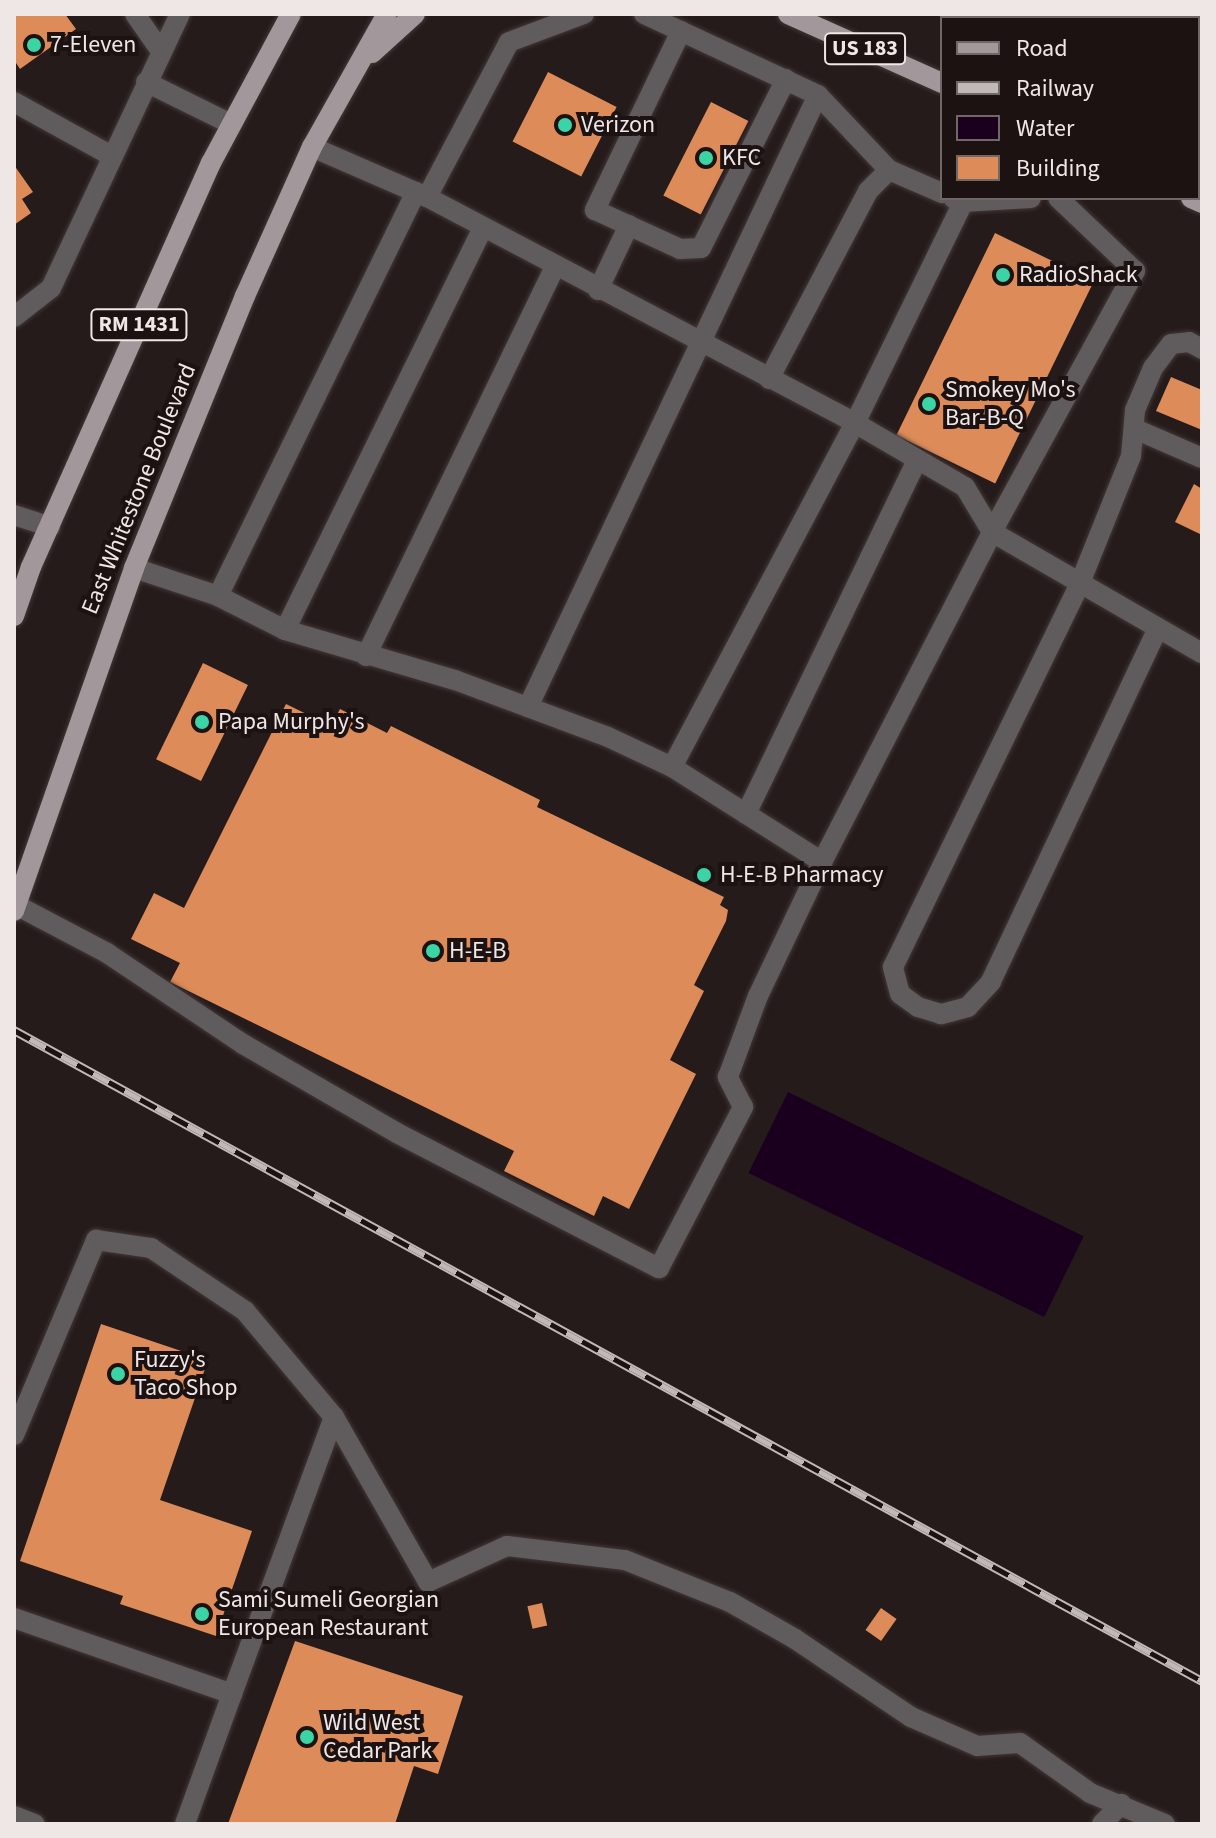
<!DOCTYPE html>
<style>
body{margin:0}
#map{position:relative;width:1216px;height:1838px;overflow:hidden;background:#261b1b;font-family:"Source Sans 3",sans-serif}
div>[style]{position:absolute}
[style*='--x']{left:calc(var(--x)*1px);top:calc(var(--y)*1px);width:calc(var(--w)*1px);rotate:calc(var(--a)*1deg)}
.water>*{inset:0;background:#1a001e;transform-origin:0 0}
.building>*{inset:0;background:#dd8b59;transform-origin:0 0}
.roads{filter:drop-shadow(0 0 2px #423837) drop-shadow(0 0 2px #423837)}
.minor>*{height:20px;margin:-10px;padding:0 10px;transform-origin:10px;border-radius:10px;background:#605b5d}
.major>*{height:20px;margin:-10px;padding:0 10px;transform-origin:10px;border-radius:10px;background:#a2989c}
.rail>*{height:9px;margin-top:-4.5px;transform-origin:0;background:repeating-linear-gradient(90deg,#1c1212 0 18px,#c1b9b8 0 36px);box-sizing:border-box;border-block:2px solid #c1b9b8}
.dots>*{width:22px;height:22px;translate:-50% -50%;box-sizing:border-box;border:4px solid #1c1212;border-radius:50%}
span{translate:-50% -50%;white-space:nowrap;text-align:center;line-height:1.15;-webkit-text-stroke:8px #1c1212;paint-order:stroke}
.shield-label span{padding:2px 6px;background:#1c1212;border:2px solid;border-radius:6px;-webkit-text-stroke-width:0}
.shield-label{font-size:22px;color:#eee7e6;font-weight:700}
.poi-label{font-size:24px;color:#eee7e6}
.left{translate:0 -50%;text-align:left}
.street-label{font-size:24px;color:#eee7e6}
.frame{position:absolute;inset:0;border:16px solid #eee7e6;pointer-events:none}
.legend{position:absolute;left:940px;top:16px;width:260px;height:184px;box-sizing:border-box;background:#1c1212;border:2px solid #706767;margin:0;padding:10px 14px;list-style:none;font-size:24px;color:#eee7e6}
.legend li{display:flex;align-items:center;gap:16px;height:40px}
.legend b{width:40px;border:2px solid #706767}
</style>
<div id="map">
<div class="water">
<div style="left:788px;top:1092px;width:329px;height:90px;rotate:26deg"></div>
</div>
<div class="building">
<div style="clip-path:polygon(14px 14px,65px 14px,76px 29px,20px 69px,14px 60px)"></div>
<div style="left:548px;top:72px;width:77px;height:78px;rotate:27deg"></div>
<div style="left:711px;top:102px;width:42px;height:105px;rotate:27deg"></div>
<div style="clip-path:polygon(14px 165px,33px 192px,22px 199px,31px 213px,14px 225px)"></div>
<div style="left:995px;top:233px;width:110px;height:225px;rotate:26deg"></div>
<div style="clip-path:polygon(1171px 377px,1202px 390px,1202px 430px,1156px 411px)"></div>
<div style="clip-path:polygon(1194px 484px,1202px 489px,1202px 535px,1175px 522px)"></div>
<div style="left:203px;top:663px;width:50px;height:107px;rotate:26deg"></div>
<div style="clip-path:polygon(286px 704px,331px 726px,340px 709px,387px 733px,391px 726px,540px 800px,537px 807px,724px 897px,720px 905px,728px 910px,726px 921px,694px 985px,704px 991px,670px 1060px,696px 1074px,629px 1209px,603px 1196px,594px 1216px,504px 1171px,514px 1151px,170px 982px,180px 963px,131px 939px,154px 893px,184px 908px)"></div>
<div style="clip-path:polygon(101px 1324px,208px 1360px,160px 1500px,252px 1531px,216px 1636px,120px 1604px,123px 1596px,20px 1561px)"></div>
<div style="left:542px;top:1603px;width:23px;height:15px;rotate:77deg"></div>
<div style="left:881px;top:1608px;width:19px;height:27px;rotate:35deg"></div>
<div style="clip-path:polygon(295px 1641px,463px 1696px,438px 1774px,414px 1766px,395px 1824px,228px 1824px)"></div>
</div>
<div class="roads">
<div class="minor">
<div style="--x:135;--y:14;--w:44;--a:55.2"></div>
<div style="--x:644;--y:14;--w:192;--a:25"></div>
<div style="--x:818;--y:95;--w:103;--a:46.6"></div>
<div style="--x:889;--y:170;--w:58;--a:23.5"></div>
<div style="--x:681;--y:31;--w:199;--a:115.7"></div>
<div style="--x:595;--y:210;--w:94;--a:24.6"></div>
<div style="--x:680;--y:249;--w:21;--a:-3"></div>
<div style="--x:701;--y:248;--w:189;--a:-63.3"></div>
<div style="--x:1198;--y:71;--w:9;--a:-63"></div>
<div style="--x:146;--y:82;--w:95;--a:26.3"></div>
<div style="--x:14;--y:102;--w:112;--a:28.9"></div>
<div style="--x:312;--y:147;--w:125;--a:23.5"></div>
<div style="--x:427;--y:197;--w:484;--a:27.8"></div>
<div style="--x:855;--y:423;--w:127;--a:30.2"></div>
<div style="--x:965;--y:487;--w:52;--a:59"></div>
<div style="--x:992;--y:532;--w:298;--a:-61.3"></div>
<div style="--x:1135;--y:271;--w:106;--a:-136.5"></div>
<div style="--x:427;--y:197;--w:175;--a:-62.1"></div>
<div style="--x:509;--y:42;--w:80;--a:-20.5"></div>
<div style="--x:953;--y:198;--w:10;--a:24"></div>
<div style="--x:962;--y:202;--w:69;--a:-3.3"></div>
<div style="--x:598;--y:290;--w:72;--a:-64.5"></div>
<div style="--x:14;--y:317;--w:47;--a:-38.1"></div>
<div style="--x:51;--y:288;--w:303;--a:-64.8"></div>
<div style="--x:769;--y:379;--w:212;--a:-62.2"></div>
<div style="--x:868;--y:191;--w:30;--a:-45"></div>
<div style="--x:1135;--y:429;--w:73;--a:23.4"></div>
<div style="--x:14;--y:515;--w:38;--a:18"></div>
<div style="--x:134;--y:568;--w:89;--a:18.4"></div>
<div style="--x:218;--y:596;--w:75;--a:26.9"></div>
<div style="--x:285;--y:630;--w:177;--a:16.4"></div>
<div style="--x:455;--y:680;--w:163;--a:20.4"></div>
<div style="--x:608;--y:737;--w:71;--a:25.1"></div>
<div style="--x:672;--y:767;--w:178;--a:32.3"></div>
<div style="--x:822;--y:862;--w:371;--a:-62.7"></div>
<div style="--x:992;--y:532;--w:242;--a:30"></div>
<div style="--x:218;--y:596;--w:450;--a:-63.9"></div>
<div style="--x:1158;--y:628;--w:391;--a:115.3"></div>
<div style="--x:991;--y:982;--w:34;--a:133"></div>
<div style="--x:968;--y:1007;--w:28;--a:165"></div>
<div style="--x:941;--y:1014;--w:24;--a:-163"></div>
<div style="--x:918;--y:1007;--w:22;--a:-144"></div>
<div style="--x:900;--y:994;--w:28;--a:-105"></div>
<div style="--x:893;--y:967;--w:427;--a:-64"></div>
<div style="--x:1080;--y:583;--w:137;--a:-68.1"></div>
<div style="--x:1131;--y:456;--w:46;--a:-85"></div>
<div style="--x:1135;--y:410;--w:46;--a:-66.8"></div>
<div style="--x:1153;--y:368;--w:30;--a:-53"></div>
<div style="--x:1171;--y:344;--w:18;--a:-6"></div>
<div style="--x:1189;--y:342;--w:15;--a:28"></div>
<div style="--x:285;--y:630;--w:449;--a:-63.8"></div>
<div style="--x:366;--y:656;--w:433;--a:-64.1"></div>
<div style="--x:528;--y:707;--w:677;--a:-64.65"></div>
<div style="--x:672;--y:767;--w:390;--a:-62"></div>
<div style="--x:855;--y:423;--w:250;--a:-63.9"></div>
<div style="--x:746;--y:814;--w:393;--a:-64.2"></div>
<div style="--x:16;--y:905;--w:103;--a:27.8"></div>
<div style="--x:107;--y:953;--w:164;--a:33.8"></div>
<div style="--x:243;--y:1044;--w:178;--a:30"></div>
<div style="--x:397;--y:1133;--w:295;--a:27.3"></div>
<div style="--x:659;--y:1268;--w:182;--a:-62.4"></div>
<div style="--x:743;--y:1107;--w:34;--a:-117"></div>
<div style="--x:728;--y:1077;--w:86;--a:-69.7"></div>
<div style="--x:758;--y:996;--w:148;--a:-64.5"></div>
<div style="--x:334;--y:1417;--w:190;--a:60.3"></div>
<div style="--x:428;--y:1582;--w:87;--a:-24.5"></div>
<div style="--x:507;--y:1546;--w:119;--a:6.8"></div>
<div style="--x:625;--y:1560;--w:113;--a:21.8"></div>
<div style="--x:730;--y:1602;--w:75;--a:29.6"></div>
<div style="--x:795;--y:1639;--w:140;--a:33.9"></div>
<div style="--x:911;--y:1717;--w:72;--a:23.7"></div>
<div style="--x:977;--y:1746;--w:43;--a:-4"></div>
<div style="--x:1020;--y:1743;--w:86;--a:35.5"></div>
<div style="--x:1090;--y:1793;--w:81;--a:22.5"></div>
<div style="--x:14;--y:1435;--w:212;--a:-67.2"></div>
<div style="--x:96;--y:1240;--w:56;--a:8.3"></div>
<div style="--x:151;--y:1248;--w:113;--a:33.8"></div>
<div style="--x:245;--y:1311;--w:138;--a:50"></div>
<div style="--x:334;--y:1417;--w:295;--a:110.2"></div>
<div style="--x:14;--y:1618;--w:231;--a:19.2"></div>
<div style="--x:232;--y:1694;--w:138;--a:109.9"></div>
<div style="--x:14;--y:1816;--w:22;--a:21"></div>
<div style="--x:1102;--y:1824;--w:28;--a:-46"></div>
</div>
<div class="major">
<div style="--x:788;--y:14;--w:169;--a:24.1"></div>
<div style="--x:978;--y:14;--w:10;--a:24"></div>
<div style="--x:372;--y:53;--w:58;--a:-42.2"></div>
<div style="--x:1198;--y:115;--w:4;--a:27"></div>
<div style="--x:1191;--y:198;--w:12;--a:24"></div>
<div style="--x:14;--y:616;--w:52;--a:-70.9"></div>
<div style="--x:31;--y:567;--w:442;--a:-66"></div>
<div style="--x:211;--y:163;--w:169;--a:-61.8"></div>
<div style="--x:14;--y:911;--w:363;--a:-70.7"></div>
<div style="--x:134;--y:568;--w:294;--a:-67.8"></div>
<div style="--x:245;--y:296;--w:163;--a:-65.8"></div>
<div style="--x:312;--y:147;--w:153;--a:-60.6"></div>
</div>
</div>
<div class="rail">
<div style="--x:14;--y:1030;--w:1355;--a:28.72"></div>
</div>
<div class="dots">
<div style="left:34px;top:45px;background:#3ad4a5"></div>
<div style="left:565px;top:125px;background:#3ad4a5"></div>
<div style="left:706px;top:158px;background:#3ad4a5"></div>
<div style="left:1003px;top:275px;background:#3ad4a5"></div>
<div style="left:929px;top:404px;background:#3ad4a5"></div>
<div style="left:202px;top:722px;background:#3ad4a5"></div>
<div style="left:704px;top:875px;background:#3ad4a5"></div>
<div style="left:433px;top:951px;background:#3ad4a5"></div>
<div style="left:118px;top:1374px;background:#3ad4a5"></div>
<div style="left:202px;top:1614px;background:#3ad4a5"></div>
<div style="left:307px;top:1737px;background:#3ad4a5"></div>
</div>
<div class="shield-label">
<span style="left:865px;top:49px">US 183</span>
<span style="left:139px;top:325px">RM 1431</span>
</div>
<div class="poi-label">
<span class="left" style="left:50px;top:45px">7-Eleven</span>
<span class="left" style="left:581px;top:125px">Verizon</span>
<span class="left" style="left:722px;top:158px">KFC</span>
<span class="left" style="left:1019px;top:275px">RadioShack</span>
<span class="left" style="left:945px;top:404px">Smokey Mo's<br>Bar-B-Q</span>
<span class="left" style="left:218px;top:722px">Papa Murphy's</span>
<span class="left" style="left:720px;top:875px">H-E-B Pharmacy</span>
<span class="left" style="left:449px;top:951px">H-E-B</span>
<span class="left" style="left:134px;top:1374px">Fuzzy's<br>Taco Shop</span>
<span class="left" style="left:218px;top:1614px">Sami Sumeli Georgian<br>European Restaurant</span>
<span class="left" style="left:323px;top:1737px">Wild West<br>Cedar Park</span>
</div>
<div class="street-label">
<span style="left:139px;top:489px;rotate:-68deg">East Whitestone Boulevard</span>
</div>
<div class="frame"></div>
<ul class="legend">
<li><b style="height:10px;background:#a2989c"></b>Road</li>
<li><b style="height:10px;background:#c1b9b8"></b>Railway</li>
<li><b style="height:22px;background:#1a001e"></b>Water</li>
<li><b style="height:22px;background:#dd8b59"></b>Building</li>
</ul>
</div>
